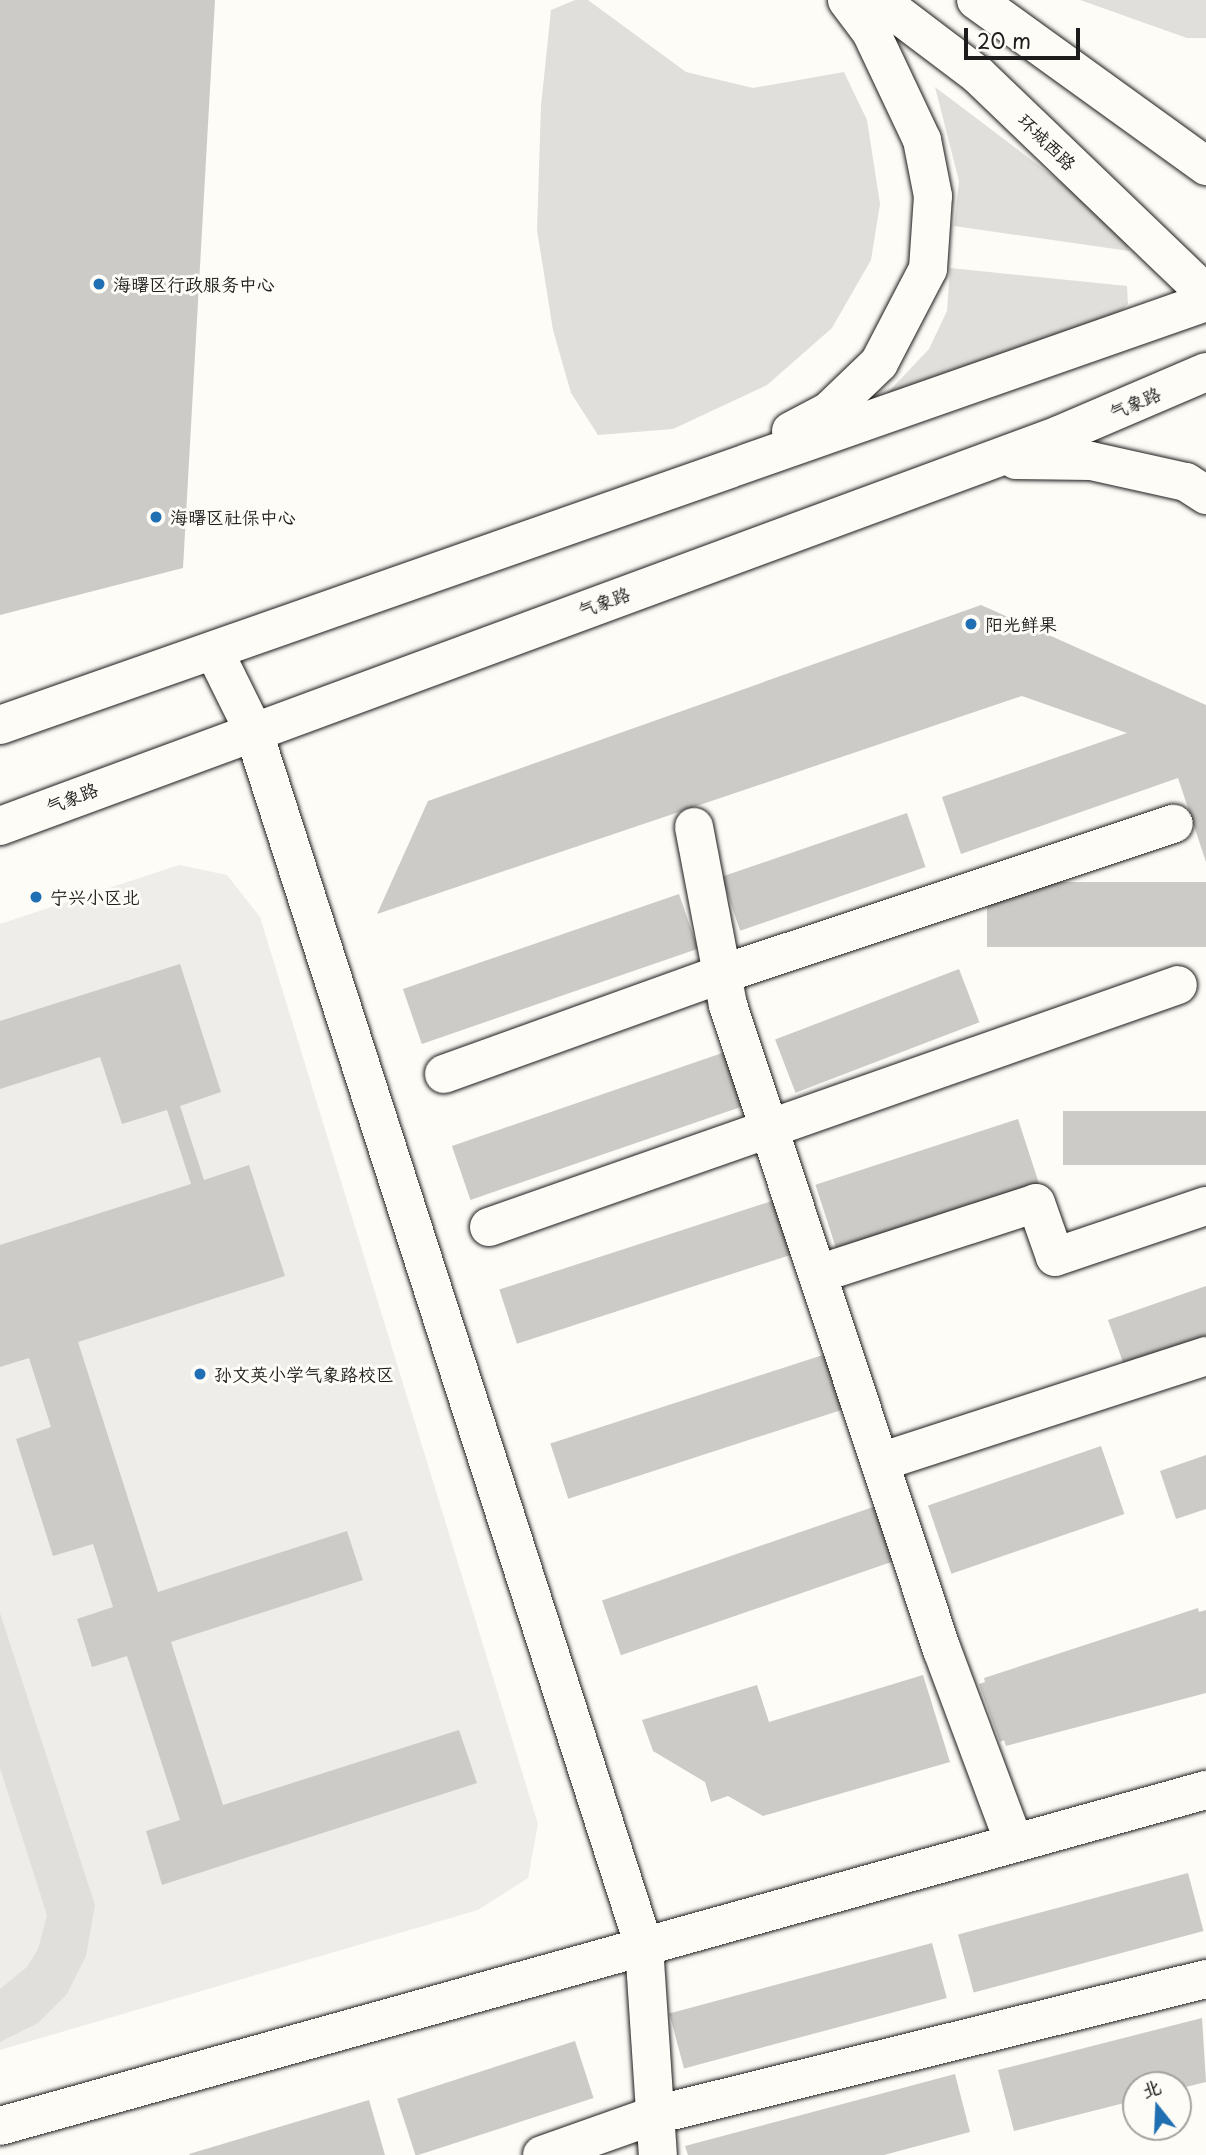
<!DOCTYPE html>
<meta charset="utf-8">
<style>
body{margin:0}
#map{position:relative;width:1206px;height:2155px;overflow:hidden;background:#fdfcf7;font-family:"Playpen Sans","LXGW WenKai TC",sans-serif}
div>[style]{position:absolute}
[style*='--x']{left:calc(var(--x)*1px);top:calc(var(--y)*1px);width:calc(var(--w)*1px);rotate:calc(var(--a)*1deg)}
.built>*{inset:0;background:#eeede9}
.green>*{inset:0;background:#e0dfdb}
.building>*{inset:0;background:#cccbc8;transform-origin:0 0}
.roads{filter:drop-shadow(0 0 2px #1c1c1c) drop-shadow(0 0 2px #1c1c1c)}
.minor>*{height:38px;margin:-19px;padding:0 19px;transform-origin:19px;border-radius:19px;background:#fdfcf7}
.major>*{height:38px;margin:-19px;padding:0 19px;transform-origin:19px;border-radius:19px;background:#fdfcf7}
.dots>*{width:19px;height:19px;translate:-50% -50%;box-sizing:border-box;border:4px solid #fdfcf7;border-radius:50%}
span{translate:-50% -50%;white-space:nowrap;text-align:center;line-height:1.15;-webkit-text-stroke:6px #fdfcf7;paint-order:stroke}
.street-label{font-size:18px;color:#1c1c1c}
.poi-label{font-size:18px;color:#1c1c1c}
.left{translate:0 -50%;text-align:left}
.north{position:absolute;left:1122px;top:2071px;width:70px;height:70px;box-sizing:border-box;background:#fdfcf7;border:2px solid #a3a29f;border-radius:50%;rotate:342deg;font-size:19px;font-weight:700;line-height:28px;text-align:center;color:#1c1c1c}
.north::after{content:'';display:block;margin:auto;width:24px;height:32px;background:#1f6fb2;clip-path:polygon(50% 0,100% 100%,50% 72%,0 100%)}
.scale{position:absolute;left:964px;top:28px;width:116px;height:32px;box-sizing:border-box;border:4px solid #1c1c1c;border-top:0;padding-left:9px;font-size:21px;line-height:24px;white-space:nowrap;color:#1c1c1c;-webkit-text-stroke:5px #fdfcf7;paint-order:stroke}
</style>
<div id="map">
<div class="built">
<div style="clip-path:polygon(179px 865px,227px 875px,260px 917px,538px 1824px,528px 1878px,478px 1910px,0 2050px,0 924px)"></div>
</div>
<div class="green">
<div style="clip-path:polygon(575px 0,588px 0,686px 72px,753px 88px,844px 72px,867px 120px,880px 204px,871px 260px,832px 328px,767px 385px,673px 429px,598px 435px,571px 393px,553px 330px,537px 230px,541px 106px,551px 10px)"></div>
<div style="clip-path:polygon(1080px 0,1206px 0,1206px 38px,1187px 38px)"></div>
<div style="clip-path:polygon(935px 87px,1104px 215px,1126px 239px,1129px 251px,954px 226px,959px 181px)"></div>
<div style="clip-path:polygon(950px 268px,1127px 286px,1128px 304px,1114px 317px,876px 405px,929px 349px,947px 311px)"></div>
<div style="clip-path:polygon(0 1613px,95px 1905px,86px 1956px,67px 1994px,38px 2023px,0 2042px,0 1989px,27px 1967px,38px 1949px,47px 1915px,0 1768px)"></div>
</div>
<div class="building">
<div style="clip-path:polygon(0 0,215px 0,183px 568px,0 615px)"></div>
<div style="clip-path:polygon(981px 605px,1206px 705px,1206px 862px,1178px 778px,961px 854px,942px 797px,1127px 733px,1022px 696px,377px 914px,428px 801px)"></div>
<div style="left:907px;top:813px;width:57px;height:196px;rotate:71deg"></div>
<div style="left:1206px;top:882px;width:65px;height:219px;rotate:90deg"></div>
<div style="left:679px;top:894px;width:58px;height:292px;rotate:71deg"></div>
<div style="clip-path:polygon(180px 964px,221px 1092px,180px 1106px,204px 1180px,249px 1165px,285px 1276px,78px 1342px,158px 1592px,347px 1531px,363px 1580px,171px 1642px,223px 1805px,459px 1730px,477px 1783px,162px 1885px,146px 1831px,180px 1820px,127px 1656px,92px 1667px,77px 1619px,113px 1607px,93px 1544px,53px 1556px,16px 1439px,51px 1427px,29px 1358px,0 1367px,0 1245px,191px 1184px,167px 1110px,122px 1124px,100px 1057px,0 1089px,0 1021px)"></div>
<div style="left:959px;top:969px;width:57px;height:197px;rotate:69deg"></div>
<div style="left:728px;top:1051px;width:57px;height:292px;rotate:71deg"></div>
<div style="left:1206px;top:1111px;width:54px;height:143px;rotate:90deg"></div>
<div style="left:1018px;top:1119px;width:76px;height:213px;rotate:72deg"></div>
<div style="left:778px;top:1199px;width:57px;height:293px;rotate:72deg"></div>
<div style="clip-path:polygon(1206px 1286px,1206px 1340px,1125px 1368px,1108px 1320px)"></div>
<div style="left:829px;top:1353px;width:58px;height:293px;rotate:72deg"></div>
<div style="left:1101px;top:1446px;width:72px;height:183px;rotate:71deg"></div>
<div style="clip-path:polygon(1206px 1455px,1206px 1509px,1176px 1519px,1160px 1471px)"></div>
<div style="left:879px;top:1505px;width:58px;height:293px;rotate:71deg"></div>
<div style="clip-path:polygon(1198px 1608px,1199px 1612px,1206px 1610px,1206px 1693px,1006px 1746px,1004px 1740px,1000px 1742px,979px 1684px,985px 1682px,984px 1678px)"></div>
<div style="clip-path:polygon(923px 1675px,950px 1762px,763px 1816px,728px 1796px,711px 1802px,705px 1782px,653px 1751px,642px 1720px,757px 1685px,769px 1722px)"></div>
<div style="left:1188px;top:1873px;width:60px;height:238px;rotate:75deg"></div>
<div style="left:932px;top:1943px;width:57px;height:272px;rotate:75deg"></div>
<div style="clip-path:polygon(1202px 2018px,1206px 2082px,1178px 2089px,1178px 2085px,1136px 2085px,1136px 2100px,1014px 2131px,998px 2070px)"></div>
<div style="left:575px;top:2041px;width:60px;height:187px;rotate:72deg"></div>
<div style="clip-path:polygon(955px 2074px,970px 2132px,884px 2155px,688px 2155px,685px 2146px)"></div>
<div style="clip-path:polygon(369px 2100px,385px 2155px,190px 2155px,189px 2154px)"></div>
</div>
<div class="roads">
<div class="minor">
<div style="--x:791;--y:431;--w:43;--a:-27.8"></div>
<div style="--x:829;--y:411;--w:69;--a:-43.8"></div>
<div style="--x:879;--y:363;--w:106;--a:-62.5"></div>
<div style="--x:928;--y:269;--w:73;--a:-86.1"></div>
<div style="--x:933;--y:196;--w:57;--a:-101.1"></div>
<div style="--x:922;--y:140;--w:119;--a:-115.3"></div>
<div style="--x:871;--y:32;--w:40;--a:-127"></div>
<div style="--x:1016;--y:460;--w:75;--a:0.8"></div>
<div style="--x:1091;--y:461;--w:97;--a:12.5"></div>
<div style="--x:1186;--y:482;--w:24;--a:33"></div>
<div style="--x:214;--y:651;--w:88;--a:63.7"></div>
<div style="--x:253;--y:730;--w:1277;--a:72.18"></div>
<div style="--x:644;--y:1946;--w:209;--a:86.2"></div>
<div style="--x:0;--y:725;--w:1278;--a:-19.33"></div>
<div style="--x:0;--y:826;--w:1129;--a:-20.26"></div>
<div style="--x:1059;--y:435;--w:160;--a:-23.2"></div>
<div style="--x:694;--y:827;--w:181;--a:79.2"></div>
<div style="--x:728;--y:1005;--w:680;--a:71.65"></div>
<div style="--x:942;--y:1650;--w:206;--a:69.5"></div>
<div style="--x:444;--y:1074;--w:295;--a:-19.8"></div>
<div style="--x:722;--y:974;--w:476;--a:-18.4"></div>
<div style="--x:489;--y:1227;--w:730;--a:-19.35"></div>
<div style="--x:818;--y:1274;--w:229;--a:-18"></div>
<div style="--x:1036;--y:1203;--w:57;--a:70.6"></div>
<div style="--x:1055;--y:1257;--w:159;--a:-18.7"></div>
<div style="--x:880;--y:1462;--w:343;--a:-18"></div>
<div style="--x:0;--y:2126;--w:1252;--a:-15.57"></div>
<div style="--x:542;--y:2155;--w:120;--a:-19.5"></div>
<div style="--x:655;--y:2115;--w:568;--a:-13.86"></div>
</div>
<div class="major">
<div style="--x:879;--y:0;--w:124;--a:37.1"></div>
<div style="--x:978;--y:75;--w:316;--a:43.8"></div>
<div style="--x:976;--y:0;--w:284;--a:35.8"></div>
</div>
</div>
<div class="dots">
<div style="left:99px;top:284px;background:#1f6fb2"></div>
<div style="left:156px;top:517px;background:#1f6fb2"></div>
<div style="left:971px;top:624px;background:#1f6fb2"></div>
<div style="left:36px;top:897px;background:#1f6fb2"></div>
<div style="left:200px;top:1374px;background:#1f6fb2"></div>
</div>
<div class="street-label">
<span style="left:1047px;top:142px;rotate:44deg">环城西路</span>
<span style="left:1135px;top:403px;rotate:-23deg">气象路</span>
<span style="left:604px;top:602px;rotate:-20deg">气象路</span>
<span style="left:72px;top:798px;rotate:-21deg">气象路</span>
</div>
<div class="poi-label">
<span class="left" style="left:113px;top:284px">海曙区行政服务中心</span>
<span class="left" style="left:170px;top:517px">海曙区社保中心</span>
<span class="left" style="left:985px;top:624px">阳光鲜果</span>
<span class="left" style="left:50px;top:897px">宁兴小区北</span>
<span class="left" style="left:214px;top:1374px">孙文英小学气象路校区</span>
</div>
<div class="north">北</div>
<div class="scale">20 m</div>
</div>
